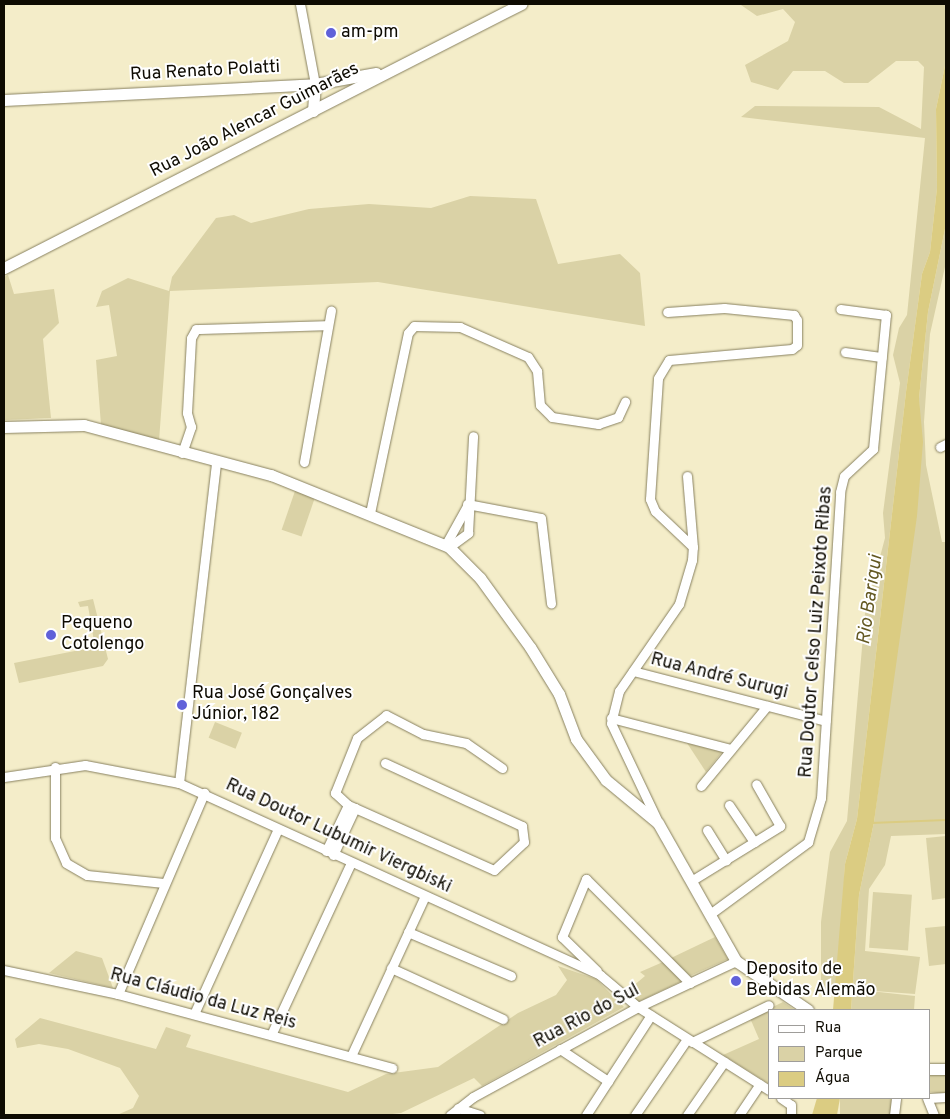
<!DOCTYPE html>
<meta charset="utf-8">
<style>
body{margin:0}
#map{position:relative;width:950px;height:1119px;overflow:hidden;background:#f4edc9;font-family:Overpass,sans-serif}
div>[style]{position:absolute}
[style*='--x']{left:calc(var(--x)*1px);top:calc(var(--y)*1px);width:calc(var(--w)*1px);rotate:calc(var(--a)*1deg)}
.green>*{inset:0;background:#dad2a6;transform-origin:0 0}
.water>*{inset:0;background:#dbcc82}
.stream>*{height:2px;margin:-1px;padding:0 1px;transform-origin:1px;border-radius:1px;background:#dbcc82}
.roads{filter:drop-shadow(0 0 1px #888160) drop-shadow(0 0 1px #888160)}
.minor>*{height:9px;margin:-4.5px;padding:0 4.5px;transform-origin:4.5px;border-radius:4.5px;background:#fff}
.major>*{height:11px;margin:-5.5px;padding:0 5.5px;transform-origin:5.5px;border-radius:5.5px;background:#fff}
.dots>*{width:14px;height:14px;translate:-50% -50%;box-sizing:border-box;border:2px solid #fff;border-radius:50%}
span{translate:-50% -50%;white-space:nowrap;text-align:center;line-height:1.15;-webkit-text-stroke:4px #fff;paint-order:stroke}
.poi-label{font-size:18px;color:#0e0b02}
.left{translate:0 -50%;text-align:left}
.street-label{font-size:18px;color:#0e0b02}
.water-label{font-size:19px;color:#635821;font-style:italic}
.frame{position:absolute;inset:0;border:5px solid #0e0b02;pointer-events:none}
.legend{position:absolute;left:768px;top:1009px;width:162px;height:90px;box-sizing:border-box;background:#fff;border:1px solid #9f9d9a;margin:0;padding:6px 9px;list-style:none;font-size:15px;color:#0e0b02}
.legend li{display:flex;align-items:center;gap:10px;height:25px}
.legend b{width:25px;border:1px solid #9f9d9a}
</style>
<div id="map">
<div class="green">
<div style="clip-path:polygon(946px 4px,946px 61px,936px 109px,937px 188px,930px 252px,922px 274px,906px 392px,857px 819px,845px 864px,838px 993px,828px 994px,821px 986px,821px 922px,830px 852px,847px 821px,865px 613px,885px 538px,883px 513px,900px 383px,893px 355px,899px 328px,907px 315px,925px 138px,741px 117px,755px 106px,879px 107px,921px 129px,924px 67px,918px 61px,896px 61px,868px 83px,844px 83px,825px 71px,793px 71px,778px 90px,751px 82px,745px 65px,788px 41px,795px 22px,783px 9px,757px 16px,741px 5px)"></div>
<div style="clip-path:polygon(470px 196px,536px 199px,558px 264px,620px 254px,640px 273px,645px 326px,378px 282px,170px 291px,159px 441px,101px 425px,96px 360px,117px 356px,109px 305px,96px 307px,102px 291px,128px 278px,169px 291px,172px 277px,216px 218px,234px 215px,251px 223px,309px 209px,369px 204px,431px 208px)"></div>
<div style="clip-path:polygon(946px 224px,945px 267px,930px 334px,924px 422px,926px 465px,942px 542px,946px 542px,946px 834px,891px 836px,885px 865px,869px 889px,865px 951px,920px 957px,915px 994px,861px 990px,915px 996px,914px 1010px,851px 1010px,859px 895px,874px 822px,921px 461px,919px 398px,928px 312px)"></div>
<div style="clip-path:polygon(8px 275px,14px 294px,54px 289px,59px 323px,43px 339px,51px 418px,4px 420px,4px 277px)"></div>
<div style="left:295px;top:491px;width:21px;height:41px;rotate:19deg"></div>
<div style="clip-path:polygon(93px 599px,108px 659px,103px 666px,19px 683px,14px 663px,95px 647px,88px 606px,80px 607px,78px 602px)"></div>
<div style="left:215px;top:722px;width:29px;height:17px;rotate:22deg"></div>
<div style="clip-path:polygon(687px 743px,722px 752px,706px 772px)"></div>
<div style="clip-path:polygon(946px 836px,946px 898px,932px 900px,926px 838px)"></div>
<div style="left:873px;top:892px;width:39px;height:56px;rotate:4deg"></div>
<div style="clip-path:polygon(946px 926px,946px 964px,929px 966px,925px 928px)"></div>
<div style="clip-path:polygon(715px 937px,728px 959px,690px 976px,671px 958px)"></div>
<div style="clip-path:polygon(76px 951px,102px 958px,113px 988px,49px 973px)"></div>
<div style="clip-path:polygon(663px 962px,682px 981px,638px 1002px,626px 992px,645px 976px,640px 972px)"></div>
<div style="clip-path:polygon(558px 966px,596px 979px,624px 1007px,482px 1086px,474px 1078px,401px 1113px,384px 1115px,117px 1115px,133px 1108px,139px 1096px,120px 1068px,68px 1049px,39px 1044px,17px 1048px,15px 1039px,40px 1018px,156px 1049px,166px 1027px,191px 1035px,186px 1047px,348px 1092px,386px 1074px,438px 1067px,518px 1013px,556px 995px,567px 980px)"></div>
<div style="clip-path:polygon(783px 1002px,795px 1010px,769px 1010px,769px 1084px,723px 1055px,759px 1039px,750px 1018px)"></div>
<div style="clip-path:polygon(946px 1073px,946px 1094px,929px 1092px,929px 1074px)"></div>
<div style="left:840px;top:1098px;width:51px;height:17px"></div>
</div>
<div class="water">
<div style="clip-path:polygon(946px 61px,946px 224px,928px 312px,919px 398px,923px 442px,917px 516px,874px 822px,859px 895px,851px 1010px,833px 1010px,845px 864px,857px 819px,906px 392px,922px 274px,930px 252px,937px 188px,936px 109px)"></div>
<div style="clip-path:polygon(817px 1098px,840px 1098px,837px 1115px,812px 1115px)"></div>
</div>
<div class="stream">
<div style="--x:871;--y:823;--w:75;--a:-2.3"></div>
</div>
<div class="roads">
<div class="minor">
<div style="--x:300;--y:4;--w:81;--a:79.4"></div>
<div style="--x:845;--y:352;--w:37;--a:8"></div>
<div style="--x:940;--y:447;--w:7;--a:-27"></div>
<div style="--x:182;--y:453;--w:28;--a:-71"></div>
<div style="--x:191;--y:427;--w:15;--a:-106"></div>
<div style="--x:187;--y:413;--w:75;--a:-86.9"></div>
<div style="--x:191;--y:338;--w:10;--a:-61"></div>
<div style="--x:196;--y:329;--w:132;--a:-1.7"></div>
<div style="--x:304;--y:462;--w:154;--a:-79.9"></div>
<div style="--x:687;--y:476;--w:71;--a:85.2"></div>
<div style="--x:467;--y:504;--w:75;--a:10.7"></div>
<div style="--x:541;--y:518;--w:86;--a:83.3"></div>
<div style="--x:370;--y:513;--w:184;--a:-78.1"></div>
<div style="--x:408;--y:333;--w:9;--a:-49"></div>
<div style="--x:414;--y:326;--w:46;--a:1.2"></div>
<div style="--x:460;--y:327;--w:74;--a:23.8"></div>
<div style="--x:528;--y:357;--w:17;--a:57"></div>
<div style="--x:537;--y:371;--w:34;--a:85"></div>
<div style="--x:540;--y:405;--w:17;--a:45"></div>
<div style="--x:552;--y:417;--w:47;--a:8.7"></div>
<div style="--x:598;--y:424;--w:21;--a:-19"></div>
<div style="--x:618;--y:417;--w:17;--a:-65"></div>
<div style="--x:446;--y:544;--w:43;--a:-61.1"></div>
<div style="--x:449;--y:547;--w:24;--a:-36"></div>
<div style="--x:468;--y:533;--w:97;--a:-87"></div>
<div style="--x:633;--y:671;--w:199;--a:14.5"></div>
<div style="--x:611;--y:718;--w:124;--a:14.5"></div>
<div style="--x:385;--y:763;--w:151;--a:24.7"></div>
<div style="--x:522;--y:826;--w:16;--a:83"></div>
<div style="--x:524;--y:842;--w:41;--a:137"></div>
<div style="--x:494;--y:870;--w:160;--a:-156"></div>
<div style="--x:348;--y:805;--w:18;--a:-137"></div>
<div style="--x:335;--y:793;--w:59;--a:-68.2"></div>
<div style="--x:357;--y:738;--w:37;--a:-38"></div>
<div style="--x:386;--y:715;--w:42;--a:27.2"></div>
<div style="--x:423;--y:734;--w:44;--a:11.8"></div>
<div style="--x:466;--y:743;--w:44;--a:34.8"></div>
<div style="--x:55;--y:767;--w:71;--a:90"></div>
<div style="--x:55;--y:838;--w:27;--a:66"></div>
<div style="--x:66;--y:863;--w:24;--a:30"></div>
<div style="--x:87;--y:875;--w:77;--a:5.9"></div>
<div style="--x:4;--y:777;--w:82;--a:-8.4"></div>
<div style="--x:85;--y:765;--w:96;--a:10.8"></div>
<div style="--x:179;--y:783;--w:463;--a:24.5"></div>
<div style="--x:600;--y:975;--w:50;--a:40.1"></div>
<div style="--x:638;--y:1007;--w:155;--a:32.4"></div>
<div style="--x:179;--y:783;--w:324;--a:-83.4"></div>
<div style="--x:701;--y:786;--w:104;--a:-50.5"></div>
<div style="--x:729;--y:805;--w:45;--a:56"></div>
<div style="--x:657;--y:820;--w:107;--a:-115.4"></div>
<div style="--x:611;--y:723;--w:33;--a:-76"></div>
<div style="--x:619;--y:691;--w:106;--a:-55.4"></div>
<div style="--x:679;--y:604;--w:46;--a:-73.5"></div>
<div style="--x:692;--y:560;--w:13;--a:-86"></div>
<div style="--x:693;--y:547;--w:52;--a:-136.5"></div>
<div style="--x:655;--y:511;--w:13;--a:-113"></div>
<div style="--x:650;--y:499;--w:121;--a:-86.2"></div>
<div style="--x:658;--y:378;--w:21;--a:-59"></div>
<div style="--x:669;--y:360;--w:123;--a:-5.1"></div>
<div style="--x:792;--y:349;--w:6;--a:-39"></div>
<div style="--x:797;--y:345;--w:25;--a:-90"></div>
<div style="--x:797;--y:320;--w:6;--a:-121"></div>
<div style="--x:794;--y:315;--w:70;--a:-174.3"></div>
<div style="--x:724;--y:308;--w:57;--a:176"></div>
<div style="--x:707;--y:830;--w:36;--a:58"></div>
<div style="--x:326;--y:851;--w:51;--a:-64.4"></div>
<div style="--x:333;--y:855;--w:52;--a:-64.9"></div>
<div style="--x:691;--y:881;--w:105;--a:-31.7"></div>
<div style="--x:780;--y:826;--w:48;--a:-119.7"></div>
<div style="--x:710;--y:914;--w:122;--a:-36.3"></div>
<div style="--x:808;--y:842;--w:46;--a:-73.5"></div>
<div style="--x:821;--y:798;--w:307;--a:-86.4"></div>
<div style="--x:840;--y:492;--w:16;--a:-76"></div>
<div style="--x:844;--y:476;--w:40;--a:-43"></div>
<div style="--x:873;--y:449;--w:135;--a:-84.5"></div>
<div style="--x:886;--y:315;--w:46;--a:-172.6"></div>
<div style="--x:408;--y:932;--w:112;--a:23.1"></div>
<div style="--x:391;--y:968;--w:123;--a:24.5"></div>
<div style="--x:4;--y:970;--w:116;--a:11.9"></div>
<div style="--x:118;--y:994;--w:284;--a:15.1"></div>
<div style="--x:597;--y:971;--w:49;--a:-135.8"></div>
<div style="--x:562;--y:937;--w:63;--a:-67.5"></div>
<div style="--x:586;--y:879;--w:147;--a:45"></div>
<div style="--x:118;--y:994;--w:219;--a:-66.8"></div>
<div style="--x:194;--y:1014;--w:203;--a:-65.6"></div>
<div style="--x:271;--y:1035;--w:190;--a:-65.1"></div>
<div style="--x:692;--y:1042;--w:85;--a:-25.7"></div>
<div style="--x:560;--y:1049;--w:58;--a:33.7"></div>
<div style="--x:351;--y:1056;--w:176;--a:-65.2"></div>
<div style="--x:781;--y:1098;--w:12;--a:35"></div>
<div style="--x:791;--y:1105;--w:10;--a:90"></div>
<div style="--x:927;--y:1098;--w:18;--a:68"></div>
<div style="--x:929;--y:1098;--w:17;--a:-3"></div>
<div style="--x:458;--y:1108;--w:23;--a:18"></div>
<div style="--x:450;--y:1115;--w:29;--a:-38"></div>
<div style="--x:473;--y:1097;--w:188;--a:-28.6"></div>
<div style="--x:638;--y:1007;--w:108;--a:-25.1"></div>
<div style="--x:586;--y:1115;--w:119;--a:-57"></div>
<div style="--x:635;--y:1115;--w:92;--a:-55.6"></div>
<div style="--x:687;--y:1115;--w:65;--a:-55.1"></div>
<div style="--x:739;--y:1115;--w:37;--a:-56"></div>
<div style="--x:894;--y:1115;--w:17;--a:-83"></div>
</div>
<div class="major">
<div style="--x:4;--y:100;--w:311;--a:-2.9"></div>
<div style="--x:315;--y:84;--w:62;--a:-10.2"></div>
<div style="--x:313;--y:111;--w:27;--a:-86"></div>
<div style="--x:4;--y:268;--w:581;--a:-27.05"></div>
<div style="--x:4;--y:427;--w:80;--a:-1.4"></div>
<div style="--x:84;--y:425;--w:194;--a:15"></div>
<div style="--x:271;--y:475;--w:192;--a:22"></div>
<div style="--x:449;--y:547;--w:44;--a:45"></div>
<div style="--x:480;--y:578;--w:85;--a:54.1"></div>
<div style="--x:530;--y:647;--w:55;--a:58.3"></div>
<div style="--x:559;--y:694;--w:48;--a:69.3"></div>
<div style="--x:576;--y:739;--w:51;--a:53.8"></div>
<div style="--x:606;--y:780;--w:67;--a:39.6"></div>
<div style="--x:658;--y:823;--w:159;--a:60.5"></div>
<div style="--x:736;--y:961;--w:87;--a:34.2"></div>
<div style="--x:929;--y:1069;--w:17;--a:0"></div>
</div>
</div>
<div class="dots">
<div style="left:331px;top:33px;background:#6061d9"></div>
<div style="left:51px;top:635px;background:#6061d9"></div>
<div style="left:182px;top:705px;background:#6061d9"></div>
<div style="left:736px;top:981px;background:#6061d9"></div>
</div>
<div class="poi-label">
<span class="left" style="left:341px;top:33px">am-pm</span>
<span class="left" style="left:61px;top:635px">Pequeno<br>Cotolengo</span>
<span class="left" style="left:192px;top:705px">Rua José Gonçalves<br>Júnior, 182</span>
<span class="left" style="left:746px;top:981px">Deposito de<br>Bebidas Alemão</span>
</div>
<div class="street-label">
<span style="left:205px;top:72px;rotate:-3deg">Rua Renato Polatti</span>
<span style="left:255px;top:121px;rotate:-27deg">Rua João Alencar Guimarães</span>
<span style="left:817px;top:632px;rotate:-86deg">Rua Doutor Celso Luiz Peixoto Ribas</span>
<span style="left:719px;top:677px;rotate:14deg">Rua André Surugi</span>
<span style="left:338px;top:837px;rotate:25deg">Rua Doutor Lubumir Viergbiski</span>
<span style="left:203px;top:1000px;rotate:15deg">Rua Cláudio da Luz Reis</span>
<span style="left:587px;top:1017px;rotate:-28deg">Rua Rio do Sul</span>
</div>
<div class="water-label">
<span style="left:871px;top:600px;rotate:-82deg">Rio Barigui</span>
</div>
<div class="frame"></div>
<ul class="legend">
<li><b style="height:6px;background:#fff"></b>Rua</li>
<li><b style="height:14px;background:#dad2a6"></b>Parque</li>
<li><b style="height:14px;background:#dbcc82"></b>Água</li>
</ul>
</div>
